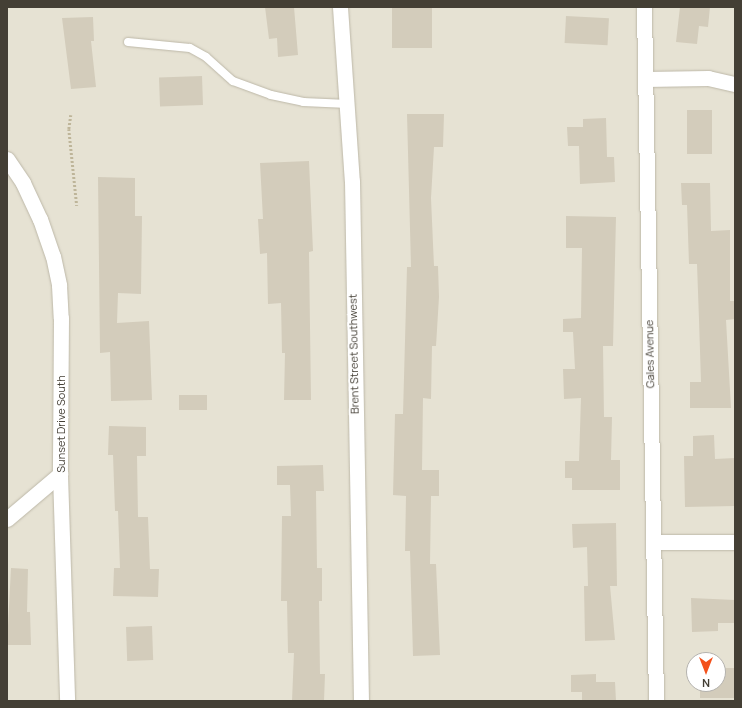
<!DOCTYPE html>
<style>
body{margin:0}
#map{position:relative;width:742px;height:708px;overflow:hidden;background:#f2efe5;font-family:Manrope,sans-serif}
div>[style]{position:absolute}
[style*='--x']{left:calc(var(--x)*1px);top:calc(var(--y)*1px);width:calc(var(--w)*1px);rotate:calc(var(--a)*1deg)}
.residential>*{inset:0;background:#e6e2d3}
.building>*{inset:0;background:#d3ccbb;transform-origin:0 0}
.path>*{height:2.5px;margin-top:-1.25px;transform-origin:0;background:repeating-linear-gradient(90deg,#beb599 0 2px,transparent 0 4px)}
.roads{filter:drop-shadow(0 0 1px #bdb8a8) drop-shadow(0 0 1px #bdb8a8)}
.service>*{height:8px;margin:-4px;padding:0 4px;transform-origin:4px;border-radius:4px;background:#fff}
.minor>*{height:15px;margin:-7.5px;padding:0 7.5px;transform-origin:7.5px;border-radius:7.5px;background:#fff}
span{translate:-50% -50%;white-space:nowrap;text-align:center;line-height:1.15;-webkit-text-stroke:3.5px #fff;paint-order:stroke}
.street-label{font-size:11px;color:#443f35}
.frame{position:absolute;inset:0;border:8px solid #443f35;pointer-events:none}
.north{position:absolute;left:686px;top:652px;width:40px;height:40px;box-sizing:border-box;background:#fff;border:1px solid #b4b2ae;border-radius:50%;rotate:180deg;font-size:11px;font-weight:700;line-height:16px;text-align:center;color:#443f35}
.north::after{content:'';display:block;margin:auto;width:14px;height:18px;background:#f3511b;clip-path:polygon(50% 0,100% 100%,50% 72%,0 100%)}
</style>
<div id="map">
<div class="residential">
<div style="clip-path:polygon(evenodd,7px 7px,735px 7px,735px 701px,7px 701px,7px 7px,694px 660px,718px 660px,718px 684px,694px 684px,694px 660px)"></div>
</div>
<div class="building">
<div style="clip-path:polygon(265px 7px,294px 7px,298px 55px,278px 57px,277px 38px,269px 39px)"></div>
<div style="left:392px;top:7px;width:40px;height:41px"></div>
<div style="clip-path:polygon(680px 7px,710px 7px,708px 27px,699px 26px,697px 44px,676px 42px)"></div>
<div style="left:566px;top:16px;width:43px;height:27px;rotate:3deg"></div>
<div style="clip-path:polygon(93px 17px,94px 41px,91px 41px,96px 87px,71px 89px,62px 18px)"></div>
<div style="left:202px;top:76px;width:29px;height:43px;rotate:88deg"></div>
<div style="left:687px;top:110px;width:25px;height:44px"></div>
<div style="clip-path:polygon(407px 114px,444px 114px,443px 147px,434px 147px,431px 198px,434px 266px,438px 266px,439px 297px,436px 346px,432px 346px,431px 399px,423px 398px,422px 470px,439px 470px,439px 496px,431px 496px,430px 564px,436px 564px,440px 655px,413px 656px,410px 551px,405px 551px,406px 496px,393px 495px,395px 414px,403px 414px,407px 267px,411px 267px)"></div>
<div style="clip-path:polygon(606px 118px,607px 157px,614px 157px,615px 182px,580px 184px,579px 146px,568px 146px,567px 127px,583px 127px,583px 119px)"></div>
<div style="clip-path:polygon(309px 161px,313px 251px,309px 252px,311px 400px,284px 400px,285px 353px,282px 353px,281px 303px,268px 304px,267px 253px,260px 254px,258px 219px,263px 219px,260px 163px)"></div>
<div style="clip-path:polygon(98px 177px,135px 178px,135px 216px,142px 216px,141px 294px,118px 293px,117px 323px,149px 321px,152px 400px,111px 401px,110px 352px,100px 353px)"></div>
<div style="clip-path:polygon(681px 183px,710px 183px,711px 231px,730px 230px,730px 301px,735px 301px,735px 319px,726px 320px,731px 408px,690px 408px,690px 382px,701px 382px,699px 320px,697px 264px,689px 264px,687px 205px,682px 205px)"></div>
<div style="clip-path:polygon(566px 216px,616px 217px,613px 346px,603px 346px,604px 417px,612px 417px,611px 460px,620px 460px,620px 490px,572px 490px,572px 478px,565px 478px,565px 461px,579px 461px,581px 398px,564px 399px,563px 369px,575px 369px,573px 332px,563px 332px,563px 319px,581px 318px,582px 248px,566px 248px)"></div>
<div style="left:207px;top:395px;width:15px;height:28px;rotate:90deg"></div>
<div style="clip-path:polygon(109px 426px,146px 427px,146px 456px,137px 456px,138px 517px,148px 517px,150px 569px,159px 569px,158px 597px,113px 596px,114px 568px,120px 568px,118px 511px,115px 511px,113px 455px,108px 455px)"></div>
<div style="clip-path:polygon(714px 435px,715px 459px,735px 458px,735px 506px,685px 507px,684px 456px,693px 456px,693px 436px)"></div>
<div style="clip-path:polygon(323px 465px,324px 491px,316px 491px,317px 568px,322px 568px,322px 601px,319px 601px,320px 674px,325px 674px,324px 701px,292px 701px,294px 653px,288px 653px,287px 601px,281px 601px,282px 516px,291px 516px,290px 485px,277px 485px,277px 466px)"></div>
<div style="clip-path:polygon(616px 523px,617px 586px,610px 586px,615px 640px,585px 641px,584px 586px,588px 586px,587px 547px,573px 548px,572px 524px)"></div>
<div style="clip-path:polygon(11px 568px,28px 569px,27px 612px,30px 612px,31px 645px,7px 645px)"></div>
<div style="clip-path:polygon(691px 598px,735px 600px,735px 623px,718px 623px,718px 631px,692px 632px)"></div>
<div style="left:152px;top:626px;width:34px;height:26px;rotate:88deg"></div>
<div style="clip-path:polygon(718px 668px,735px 668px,735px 698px,700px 698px,700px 684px,718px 684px)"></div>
<div style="clip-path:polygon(596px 674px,596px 682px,615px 682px,616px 701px,582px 701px,582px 692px,571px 692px,571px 675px)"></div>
</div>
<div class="path">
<div style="--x:71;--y:115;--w:14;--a:98"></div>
<div style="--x:69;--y:129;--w:77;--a:84.1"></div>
</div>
<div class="roads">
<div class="service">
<div style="--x:128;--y:42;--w:62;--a:5.5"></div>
<div style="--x:190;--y:48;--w:18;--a:29"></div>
<div style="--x:206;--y:57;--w:36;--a:42"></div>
<div style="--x:233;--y:81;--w:40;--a:20.2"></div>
<div style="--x:271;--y:95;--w:33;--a:12"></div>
<div style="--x:303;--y:102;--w:45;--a:2.5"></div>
</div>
<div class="minor">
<div style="--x:340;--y:7;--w:174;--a:86.1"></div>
<div style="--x:352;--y:181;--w:520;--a:89.01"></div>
<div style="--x:644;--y:7;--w:694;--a:89.01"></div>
<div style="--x:645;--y:79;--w:63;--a:-0.9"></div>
<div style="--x:708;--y:78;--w:28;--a:13"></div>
<div style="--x:7;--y:159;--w:29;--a:56"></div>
<div style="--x:23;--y:183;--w:40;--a:65"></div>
<div style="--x:40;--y:219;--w:39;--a:71"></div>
<div style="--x:53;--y:256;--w:30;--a:78"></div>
<div style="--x:59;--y:285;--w:33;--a:87"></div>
<div style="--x:61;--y:318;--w:156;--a:90.4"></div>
<div style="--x:60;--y:474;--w:227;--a:88.2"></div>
<div style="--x:7;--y:519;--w:70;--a:-40.3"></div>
<div style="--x:654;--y:542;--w:81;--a:0"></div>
</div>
</div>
<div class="street-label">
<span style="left:354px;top:354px;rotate:-91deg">Brent Street Southwest</span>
<span style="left:650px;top:354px;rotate:-91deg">Gales Avenue</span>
<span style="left:61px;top:424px;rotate:-90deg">Sunset Drive South</span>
</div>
<div class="frame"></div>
<div class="north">N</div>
</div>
